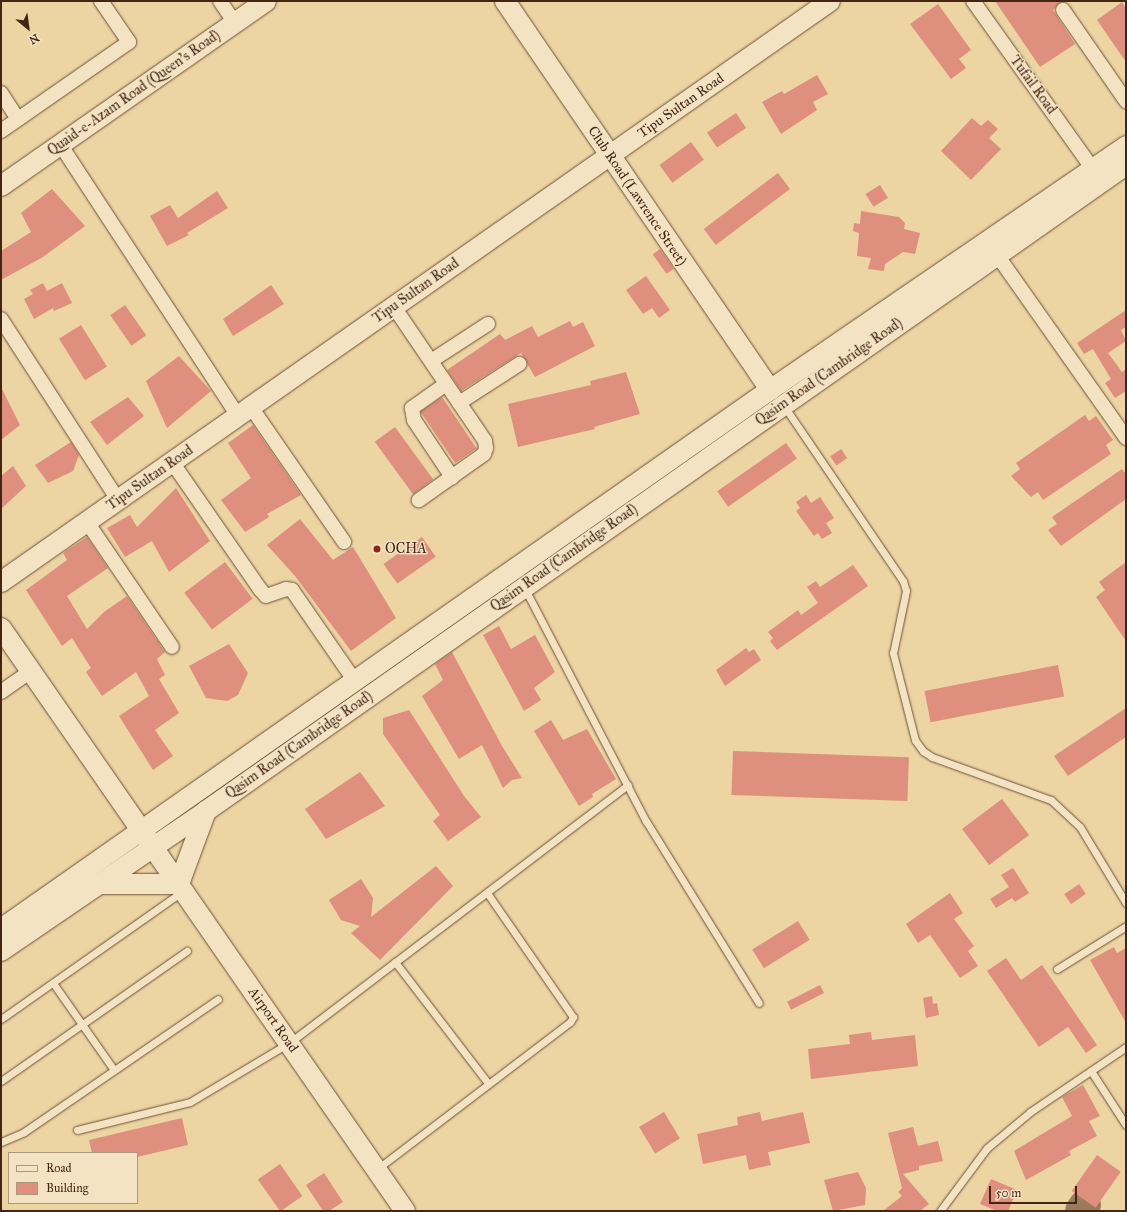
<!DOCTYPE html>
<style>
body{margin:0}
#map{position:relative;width:1127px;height:1212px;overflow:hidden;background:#ecd4a3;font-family:"IM FELL Great Primer",serif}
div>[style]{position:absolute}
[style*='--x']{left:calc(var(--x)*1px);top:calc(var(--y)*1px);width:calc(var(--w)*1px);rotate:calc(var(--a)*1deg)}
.taxiway>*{height:32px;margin:-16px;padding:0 16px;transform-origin:16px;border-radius:16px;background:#987c5c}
.building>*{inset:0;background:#df8f7e;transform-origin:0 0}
.roads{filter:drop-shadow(0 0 1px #6e5138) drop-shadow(0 0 1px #6e5138)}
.lane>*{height:7px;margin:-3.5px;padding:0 3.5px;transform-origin:3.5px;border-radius:3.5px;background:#f3e3c3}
.street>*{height:14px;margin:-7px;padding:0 7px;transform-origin:7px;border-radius:7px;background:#f3e3c3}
.secondary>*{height:20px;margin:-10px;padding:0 10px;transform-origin:10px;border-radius:10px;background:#f3e3c3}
.dots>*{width:11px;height:11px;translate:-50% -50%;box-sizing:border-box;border:2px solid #f3e3c3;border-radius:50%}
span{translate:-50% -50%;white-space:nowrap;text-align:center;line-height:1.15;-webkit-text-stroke:3px #f3e3c3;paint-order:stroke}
.street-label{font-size:14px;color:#442514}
.poi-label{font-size:14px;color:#442514}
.left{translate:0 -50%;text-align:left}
.frame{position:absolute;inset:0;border:2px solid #442514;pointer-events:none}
.legend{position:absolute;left:8px;top:1152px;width:130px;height:52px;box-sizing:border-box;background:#f3e3c3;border:1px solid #ad977d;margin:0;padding:5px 7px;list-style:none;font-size:12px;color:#442514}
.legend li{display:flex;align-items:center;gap:8px;height:20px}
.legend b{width:20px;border:1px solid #ad977d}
.north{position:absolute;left:8px;top:8px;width:40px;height:40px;-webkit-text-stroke:3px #f3e3c3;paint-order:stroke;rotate:151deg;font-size:11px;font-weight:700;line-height:16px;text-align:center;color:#442514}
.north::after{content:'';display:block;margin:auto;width:14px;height:18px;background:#442514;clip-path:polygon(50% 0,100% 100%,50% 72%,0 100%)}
.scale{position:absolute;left:989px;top:1186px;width:88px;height:18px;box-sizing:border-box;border:2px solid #442514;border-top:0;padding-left:5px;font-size:12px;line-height:14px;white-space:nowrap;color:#442514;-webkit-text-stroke:3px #f3e3c3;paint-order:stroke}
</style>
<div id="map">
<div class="taxiway">
<div style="--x:1081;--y:1211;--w:7;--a:-56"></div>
</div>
<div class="building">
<div style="clip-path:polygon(995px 1px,1067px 1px,1059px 3px,1053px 10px,1075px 44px,1040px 67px)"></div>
<div style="clip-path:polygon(1122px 2px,1126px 8px,1126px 62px,1097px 20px)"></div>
<div style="clip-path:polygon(938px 4px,971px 50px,959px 59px,966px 68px,951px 79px,910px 24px)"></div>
<div style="clip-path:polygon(817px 75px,828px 94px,813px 102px,817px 110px,781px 134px,762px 102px,782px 91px,784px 94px)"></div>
<div style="left:736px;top:113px;width:18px;height:35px;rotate:56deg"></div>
<div style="clip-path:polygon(972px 118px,981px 126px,988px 120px,998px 129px,989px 138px,1001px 149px,971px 180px,941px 151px)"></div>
<div style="left:691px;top:142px;width:22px;height:39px;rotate:54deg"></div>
<div style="left:778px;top:173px;width:20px;height:93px;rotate:53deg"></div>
<div style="left:880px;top:185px;width:15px;height:17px;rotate:58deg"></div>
<div style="clip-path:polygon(52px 189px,85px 226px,43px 257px,1px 280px,1px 251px,31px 232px,21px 213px)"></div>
<div style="clip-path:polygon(217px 191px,228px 208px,187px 233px,189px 235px,167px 246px,150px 216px,170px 205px,178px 218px)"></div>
<div style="clip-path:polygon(861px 211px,899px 217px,905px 223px,904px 229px,920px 233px,915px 254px,903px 252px,885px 264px,884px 271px,868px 269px,871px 258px,857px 256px,859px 233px,853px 231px,854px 223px,860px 224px)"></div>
<div style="left:660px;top:249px;width:24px;height:9px;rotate:55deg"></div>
<div style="clip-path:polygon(646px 276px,670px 310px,659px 318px,652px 308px,643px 314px,626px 290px)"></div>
<div style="clip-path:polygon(43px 283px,47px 291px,62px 283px,72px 303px,54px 311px,53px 308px,34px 319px,24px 299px,33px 294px,30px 290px)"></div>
<div style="clip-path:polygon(271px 285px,284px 304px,233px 336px,223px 319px)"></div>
<div style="left:125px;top:305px;width:37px;height:18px;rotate:55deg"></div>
<div style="clip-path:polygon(1126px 310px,1126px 327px,1121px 330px,1126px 341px,1108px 353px,1122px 372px,1126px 369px,1126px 391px,1115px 398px,1105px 383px,1111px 379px,1093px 349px,1084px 354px,1077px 343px)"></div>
<div style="clip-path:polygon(570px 321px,573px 327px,583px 322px,595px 346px,535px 377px,521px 353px,461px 391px,447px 370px,500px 334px,505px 340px,532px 326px,538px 337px)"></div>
<div style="left:81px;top:325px;width:49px;height:26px;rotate:58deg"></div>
<div style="clip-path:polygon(179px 356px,211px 391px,167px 428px,146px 381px)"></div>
<div style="clip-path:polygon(626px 372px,640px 414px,594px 427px,595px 429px,518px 447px,508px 404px,591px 385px,590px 381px)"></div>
<div style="clip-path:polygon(1px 387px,20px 425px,1px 440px)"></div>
<div style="clip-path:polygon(128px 397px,144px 416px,107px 445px,90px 422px)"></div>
<div style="left:442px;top:397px;width:62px;height:26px;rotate:56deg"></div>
<div style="clip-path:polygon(1085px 415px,1089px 421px,1096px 416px,1113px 440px,1106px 445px,1111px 454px,1043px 500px,1038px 492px,1031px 497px,1011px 476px,1020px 469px,1016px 463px)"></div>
<div style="clip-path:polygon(253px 425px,301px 495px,267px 514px,269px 517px,245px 532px,221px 500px,251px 478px,228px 443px)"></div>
<div style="left:395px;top:427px;width:65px;height:25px;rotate:54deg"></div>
<div style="clip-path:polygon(71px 442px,79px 455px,73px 471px,48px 483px,35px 465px)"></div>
<div style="left:786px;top:443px;width:19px;height:84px;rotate:55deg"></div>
<div style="left:841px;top:449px;width:11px;height:13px;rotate:56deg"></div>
<div style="clip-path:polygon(13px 466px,26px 486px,1px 509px,1px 476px)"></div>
<div style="clip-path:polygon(1122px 469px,1126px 474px,1126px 499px,1061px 546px,1048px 530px,1057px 524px,1052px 517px)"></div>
<div style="clip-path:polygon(176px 488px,210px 541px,169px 572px,152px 541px,125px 557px,107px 528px,130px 515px,137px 527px)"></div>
<div style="clip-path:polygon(806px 495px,811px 503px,820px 497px,834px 518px,826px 523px,832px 533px,822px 539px,818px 533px,814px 536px,796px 511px,800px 508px,796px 502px)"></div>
<div style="clip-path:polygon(300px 519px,333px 560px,353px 547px,396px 618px,351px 651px,295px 576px,267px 545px)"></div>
<div style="clip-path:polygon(87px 537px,108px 568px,67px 596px,87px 629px,104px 612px,127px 596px,165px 652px,157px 659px,165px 675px,159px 679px,179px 713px,155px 730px,173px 756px,153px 770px,119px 716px,149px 696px,136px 672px,102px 696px,86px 672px,91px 668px,72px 638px,62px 646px,26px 590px,67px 560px,63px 553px)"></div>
<div style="left:422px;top:537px;width:24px;height:47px;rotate:55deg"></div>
<div style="left:225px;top:562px;width:46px;height:51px;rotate:53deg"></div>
<div style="clip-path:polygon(1126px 562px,1126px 641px,1096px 597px,1105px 590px,1099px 582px)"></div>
<div style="clip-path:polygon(853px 565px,868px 586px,777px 650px,770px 641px,773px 638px,768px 632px,798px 610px,801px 615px,818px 603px,807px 587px,816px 581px,820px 587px)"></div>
<div style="clip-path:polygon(499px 626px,511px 649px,535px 635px,555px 672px,534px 688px,541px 700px,524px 711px,483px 635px)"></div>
<div style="clip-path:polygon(229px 644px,248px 673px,238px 695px,227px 701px,206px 698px,189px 666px)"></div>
<div style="clip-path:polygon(746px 648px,749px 652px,754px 649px,761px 660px,725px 686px,716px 670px)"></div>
<div style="clip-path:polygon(452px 652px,502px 746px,522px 778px,512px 780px,503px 788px,482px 745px,459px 759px,422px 696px,443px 680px,435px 664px)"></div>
<div style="left:1058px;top:665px;width:32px;height:136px;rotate:79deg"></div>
<div style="clip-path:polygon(1126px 708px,1126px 737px,1068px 776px,1054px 756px)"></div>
<div style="clip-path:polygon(409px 710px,464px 796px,481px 817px,448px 841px,433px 821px,440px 815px,383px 734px,383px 718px)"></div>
<div style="clip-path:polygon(551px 720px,563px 740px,587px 729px,616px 779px,592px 794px,593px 797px,579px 806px,534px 731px)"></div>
<div style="left:733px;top:751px;width:176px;height:44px;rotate:2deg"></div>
<div style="clip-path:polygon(360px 772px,385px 806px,326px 839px,305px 809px)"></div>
<div style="left:1002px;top:799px;width:45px;height:50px;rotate:53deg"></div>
<div style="clip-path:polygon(436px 866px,453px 886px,380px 960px,351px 933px,360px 926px,341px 920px,329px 900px,361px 879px,373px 898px,371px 917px)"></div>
<div style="clip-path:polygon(1013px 868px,1029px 893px,1015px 902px,1012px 898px,996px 908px,990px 899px,1009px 887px,1001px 875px)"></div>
<div style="left:1079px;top:884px;width:12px;height:18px;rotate:55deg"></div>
<div style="clip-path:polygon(950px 893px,963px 913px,954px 919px,974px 946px,968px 951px,978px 966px,960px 978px,930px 935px,918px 943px,906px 924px)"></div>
<div style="left:798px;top:921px;width:22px;height:54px;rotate:58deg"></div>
<div style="clip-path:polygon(1114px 947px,1117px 953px,1126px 948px,1126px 1023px,1090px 960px)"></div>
<div style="clip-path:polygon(1006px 958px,1021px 980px,1042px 965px,1097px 1045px,1086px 1053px,1068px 1027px,1039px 1047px,987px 971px)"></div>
<div style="left:820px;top:985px;width:9px;height:37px;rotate:63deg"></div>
<div style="clip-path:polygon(932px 996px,933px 1004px,937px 1003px,939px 1015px,926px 1018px,923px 998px)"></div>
<div style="clip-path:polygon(871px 1032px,872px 1040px,915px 1035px,918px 1066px,811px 1079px,808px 1049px,850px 1044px,849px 1035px)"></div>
<div style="clip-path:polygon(1083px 1085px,1100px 1116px,1089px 1121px,1097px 1136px,1069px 1151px,1071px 1155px,1026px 1180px,1014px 1151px,1072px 1116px,1062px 1097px)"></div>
<div style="left:664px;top:1112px;width:31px;height:29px;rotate:59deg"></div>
<div style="clip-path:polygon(760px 1112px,762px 1121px,803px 1112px,810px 1143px,768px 1152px,771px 1165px,749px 1170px,746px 1155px,703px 1164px,697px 1134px,738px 1125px,737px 1117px)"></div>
<div style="clip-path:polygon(182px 1118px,188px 1145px,137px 1157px,137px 1153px,92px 1153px,89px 1140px)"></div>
<div style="clip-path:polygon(913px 1127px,918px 1146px,938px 1141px,943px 1161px,919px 1166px,919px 1170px,903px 1174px,929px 1204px,920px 1211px,883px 1211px,902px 1196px,898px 1192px,902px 1188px,888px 1133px)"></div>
<div style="left:1097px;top:1155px;width:29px;height:44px;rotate:35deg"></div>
<div style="left:280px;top:1164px;width:39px;height:27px;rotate:55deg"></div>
<div style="clip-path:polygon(858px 1172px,866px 1188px,865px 1205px,833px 1211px,824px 1180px)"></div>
<div style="clip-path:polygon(324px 1173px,343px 1202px,329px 1211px,323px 1211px,306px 1185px)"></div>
<div style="clip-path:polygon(991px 1179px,1017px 1190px,1008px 1211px,997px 1211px,980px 1204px)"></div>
</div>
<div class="roads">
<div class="lane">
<div style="--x:784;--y:406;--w:212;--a:55.8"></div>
<div style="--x:903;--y:581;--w:10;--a:73"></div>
<div style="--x:906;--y:591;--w:63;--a:101.8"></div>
<div style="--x:893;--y:653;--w:90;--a:75.8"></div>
<div style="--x:915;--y:740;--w:14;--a:54"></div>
<div style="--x:923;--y:751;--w:11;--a:34"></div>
<div style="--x:932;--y:757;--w:127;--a:19.9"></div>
<div style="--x:1051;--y:800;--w:40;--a:43"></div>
<div style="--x:1080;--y:827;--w:89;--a:58.8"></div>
<div style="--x:525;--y:589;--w:262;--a:62.5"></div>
<div style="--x:646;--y:821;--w:214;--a:58.2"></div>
<div style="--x:395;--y:962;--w:153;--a:52.5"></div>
<div style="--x:1057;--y:969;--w:81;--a:-31.9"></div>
<div style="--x:53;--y:983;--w:106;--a:55"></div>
<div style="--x:1;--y:1019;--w:221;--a:-35.1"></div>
<div style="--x:1091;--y:1071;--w:64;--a:57.1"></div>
<div style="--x:1;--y:1081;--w:227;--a:-35"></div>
<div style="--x:77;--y:1130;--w:116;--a:-13.9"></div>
<div style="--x:190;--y:1102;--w:115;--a:-30.8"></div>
<div style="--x:289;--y:1043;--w:426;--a:-37.3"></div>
<div style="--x:1;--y:1142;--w:25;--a:-23"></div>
<div style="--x:24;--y:1132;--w:235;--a:-34.4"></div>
<div style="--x:377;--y:1169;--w:243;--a:-37.3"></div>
<div style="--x:570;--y:1022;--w:6;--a:-59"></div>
<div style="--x:573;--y:1017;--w:151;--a:-124.7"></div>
<div style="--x:940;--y:1211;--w:79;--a:-53.3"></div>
<div style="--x:987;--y:1148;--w:56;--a:-39.9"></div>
<div style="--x:1030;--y:1112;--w:116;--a:-34.1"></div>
</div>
<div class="street">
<div style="--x:220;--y:1;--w:27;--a:56"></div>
<div style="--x:973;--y:1;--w:206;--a:54.5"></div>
<div style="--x:1063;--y:10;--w:111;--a:55.3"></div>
<div style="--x:1;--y:93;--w:31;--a:57"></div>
<div style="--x:1;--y:131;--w:156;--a:-34.8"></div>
<div style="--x:129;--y:42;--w:50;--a:-124.3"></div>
<div style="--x:60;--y:144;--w:325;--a:56.8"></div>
<div style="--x:997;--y:255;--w:224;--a:54.8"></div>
<div style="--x:394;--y:307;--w:162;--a:55.8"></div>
<div style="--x:485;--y:441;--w:7;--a:82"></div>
<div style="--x:486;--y:448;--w:6;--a:108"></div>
<div style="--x:484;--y:454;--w:80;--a:144.7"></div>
<div style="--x:1;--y:319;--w:216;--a:57.1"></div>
<div style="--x:431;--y:361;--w:68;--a:-33"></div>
<div style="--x:446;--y:384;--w:42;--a:144.8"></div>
<div style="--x:412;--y:408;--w:12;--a:81"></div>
<div style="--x:414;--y:420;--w:69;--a:56.3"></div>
<div style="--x:459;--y:403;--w:72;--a:-33"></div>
<div style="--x:251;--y:407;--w:164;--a:55.4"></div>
<div style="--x:172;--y:462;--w:155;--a:55.3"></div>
<div style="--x:260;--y:589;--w:9;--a:49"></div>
<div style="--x:266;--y:596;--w:21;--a:-19"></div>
<div style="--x:286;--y:589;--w:6;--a:9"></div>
<div style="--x:292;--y:590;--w:109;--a:55.4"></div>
<div style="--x:87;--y:522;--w:151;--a:55.8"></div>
<div style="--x:1;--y:692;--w:37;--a:-35"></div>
</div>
<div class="secondary">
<div style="--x:505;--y:1;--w:471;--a:55.7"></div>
<div style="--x:1;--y:186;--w:323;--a:-34.9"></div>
<div style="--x:1;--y:582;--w:1012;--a:-35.02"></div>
<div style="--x:1;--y:628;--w:709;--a:55.28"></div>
<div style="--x:97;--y:884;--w:82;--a:0"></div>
<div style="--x:179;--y:884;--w:78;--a:-69.7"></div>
<div style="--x:1;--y:929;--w:939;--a:-35.03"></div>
<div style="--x:770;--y:390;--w:432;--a:-34.4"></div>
<div style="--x:1;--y:951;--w:248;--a:-34.3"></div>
<div style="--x:206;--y:811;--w:1124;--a:-35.08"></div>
</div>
</div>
<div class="dots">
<div style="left:377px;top:549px;background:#8f2418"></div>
</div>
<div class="street-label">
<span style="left:1033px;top:85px;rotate:54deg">Tufail Road</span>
<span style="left:134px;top:93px;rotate:-35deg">Quaid-e-Azam Road (Queen's Road)</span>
<span style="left:681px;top:106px;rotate:-35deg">Tipu Sultan Road</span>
<span style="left:637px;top:196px;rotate:56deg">Club Road (Lawrence Street)</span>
<span style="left:416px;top:291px;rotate:-35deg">Tipu Sultan Road</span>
<span style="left:829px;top:372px;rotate:-35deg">Qasim Road (Cambridge Road)</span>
<span style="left:150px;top:478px;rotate:-35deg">Tipu Sultan Road</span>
<span style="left:564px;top:558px;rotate:-35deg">Qasim Road (Cambridge Road)</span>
<span style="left:299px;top:745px;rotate:-35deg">Qasim Road (Cambridge Road)</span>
<span style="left:273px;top:1020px;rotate:55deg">Airport Road</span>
</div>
<div class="poi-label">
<span class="left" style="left:385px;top:549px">OCHA</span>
</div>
<div class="frame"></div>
<ul class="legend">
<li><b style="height:5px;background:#f3e3c3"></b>Road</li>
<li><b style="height:11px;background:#df8f7e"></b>Building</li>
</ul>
<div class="north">N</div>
<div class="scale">50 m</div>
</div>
